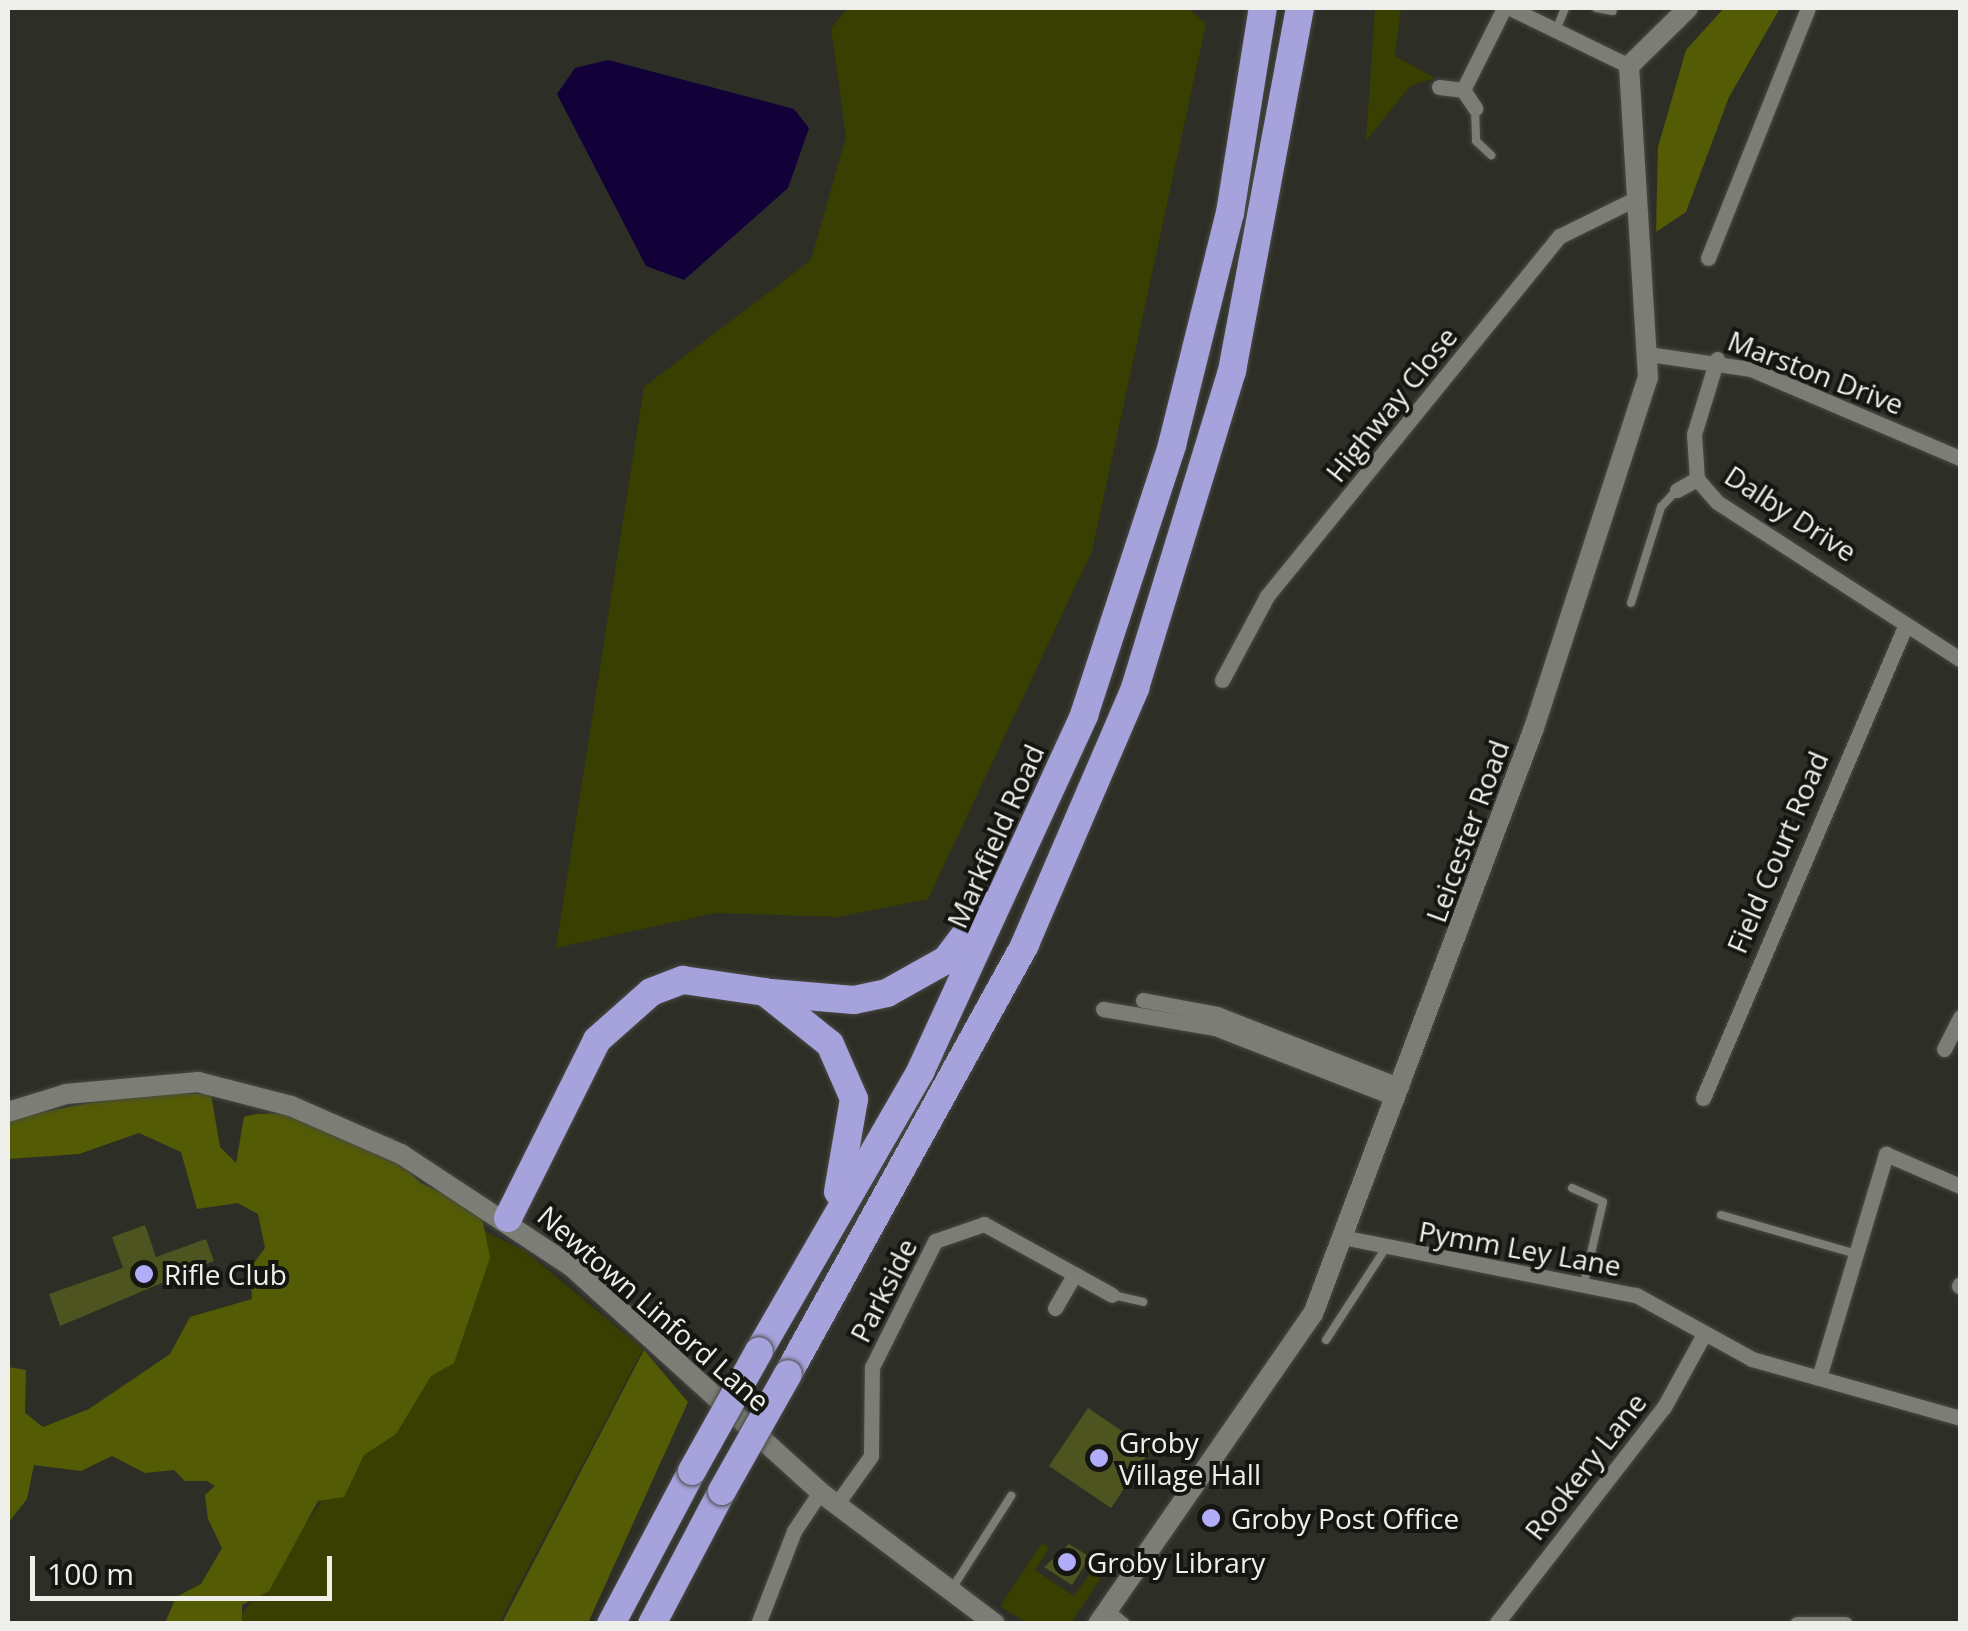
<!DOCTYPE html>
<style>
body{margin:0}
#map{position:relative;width:1968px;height:1631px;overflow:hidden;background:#2d2e26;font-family:"Open Sans",sans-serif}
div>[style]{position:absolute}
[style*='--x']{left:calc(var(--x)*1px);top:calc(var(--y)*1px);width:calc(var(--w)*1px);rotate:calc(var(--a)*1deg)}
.green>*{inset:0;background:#393e01}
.forest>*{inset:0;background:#545b05}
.water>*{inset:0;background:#120139}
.building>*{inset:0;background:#4e541f;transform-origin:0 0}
.roads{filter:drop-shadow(0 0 2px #494a44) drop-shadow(0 0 2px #494a44)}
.service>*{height:8px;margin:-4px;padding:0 4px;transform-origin:4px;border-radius:4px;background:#7c7e75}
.minor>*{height:15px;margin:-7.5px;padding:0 7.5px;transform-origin:7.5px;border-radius:7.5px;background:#7c7e75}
.tertiary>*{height:20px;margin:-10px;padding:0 10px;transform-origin:10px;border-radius:10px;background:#7c7e75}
.trunk>*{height:28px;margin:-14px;padding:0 14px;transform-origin:14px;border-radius:14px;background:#a6a2dc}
.bridges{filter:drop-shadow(0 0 2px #494a44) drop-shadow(0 0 2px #494a44)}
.trunk-bridge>*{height:28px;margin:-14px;padding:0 14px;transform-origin:14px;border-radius:14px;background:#a6a2dc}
.dots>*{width:28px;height:28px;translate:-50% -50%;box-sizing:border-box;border:5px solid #151612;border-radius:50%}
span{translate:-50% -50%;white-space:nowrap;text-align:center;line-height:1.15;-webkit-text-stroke:8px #151612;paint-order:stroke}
.street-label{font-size:28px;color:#eeefea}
.poi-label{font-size:28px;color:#eeefea}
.left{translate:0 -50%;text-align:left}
.frame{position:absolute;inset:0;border:10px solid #eeefea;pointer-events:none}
.scale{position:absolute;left:30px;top:1556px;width:302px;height:45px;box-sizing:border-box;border:5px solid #eeefea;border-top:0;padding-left:12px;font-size:30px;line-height:35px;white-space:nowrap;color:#eeefea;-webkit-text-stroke:8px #151612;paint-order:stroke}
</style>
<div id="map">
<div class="green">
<div style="clip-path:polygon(848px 8px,1188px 8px,1206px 24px,1092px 551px,928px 899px,838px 917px,715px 913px,556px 948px,644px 387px,811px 260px,846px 137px,831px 28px)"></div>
<div style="clip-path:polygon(1375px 8px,1401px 8px,1395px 56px,1435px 78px,1410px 86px,1366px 141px)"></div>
<div style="clip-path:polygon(474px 1226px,525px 1251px,643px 1349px,499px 1623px,235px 1624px,391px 1403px)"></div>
<div style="clip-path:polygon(1042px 1543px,1049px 1548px,1035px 1570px,1074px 1596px,1097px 1563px,1107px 1569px,1071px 1623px,1027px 1623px,1000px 1606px)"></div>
</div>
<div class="forest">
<div style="clip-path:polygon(1724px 8px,1779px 10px,1729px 97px,1686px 212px,1656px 232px,1658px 147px,1686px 50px)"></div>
<div style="clip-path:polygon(141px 1093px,211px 1094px,220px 1147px,236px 1163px,244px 1117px,255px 1114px,290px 1113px,394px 1138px,394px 1159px,421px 1183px,481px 1212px,490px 1258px,454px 1363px,431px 1376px,396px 1434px,364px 1455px,344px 1497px,318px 1501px,269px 1591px,242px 1605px,242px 1623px,165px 1623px,176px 1597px,201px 1584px,222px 1548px,208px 1519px,205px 1495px,215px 1486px,207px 1481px,185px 1481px,174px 1470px,145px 1473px,112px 1456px,81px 1471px,34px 1465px,27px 1499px,8px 1523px,8px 1367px,26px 1370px,25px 1413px,43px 1427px,89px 1409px,170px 1354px,190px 1317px,252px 1299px,250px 1268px,265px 1248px,258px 1214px,238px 1203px,197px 1209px,181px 1152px,139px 1133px,79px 1154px,8px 1159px,8px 1124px,18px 1117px)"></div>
<div style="clip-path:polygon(644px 1350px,688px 1402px,588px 1623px,502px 1623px)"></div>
</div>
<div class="water">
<div style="clip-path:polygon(608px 60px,794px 109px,809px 128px,788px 188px,684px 280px,646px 266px,557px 94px,575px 68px)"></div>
</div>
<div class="building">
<div style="clip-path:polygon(145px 1225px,156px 1257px,206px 1239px,214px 1261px,60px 1326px,49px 1294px,123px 1268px,112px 1237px)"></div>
<div style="left:1088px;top:1408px;width:75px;height:70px;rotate:34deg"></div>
<div style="clip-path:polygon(1069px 1544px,1090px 1557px,1072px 1585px,1044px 1567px)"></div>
</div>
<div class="roads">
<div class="service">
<div style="--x:1596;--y:8;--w:17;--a:10"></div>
<div style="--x:1557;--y:28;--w:22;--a:-68"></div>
<div style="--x:1475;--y:108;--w:33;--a:88"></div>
<div style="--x:1476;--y:141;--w:21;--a:43"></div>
<div style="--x:1631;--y:603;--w:101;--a:-72.6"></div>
<div style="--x:1661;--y:507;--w:23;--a:-47"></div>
<div style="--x:1572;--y:1188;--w:34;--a:24"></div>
<div style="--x:1603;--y:1202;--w:83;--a:103.2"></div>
<div style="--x:1721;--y:1215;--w:141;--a:16.1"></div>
<div style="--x:1113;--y:1295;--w:31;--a:13"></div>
<div style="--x:1326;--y:1340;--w:108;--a:-57"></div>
<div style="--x:951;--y:1590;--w:112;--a:-57.4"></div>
</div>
<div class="minor">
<div style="--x:1510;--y:8;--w:132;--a:26"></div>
<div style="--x:1439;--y:87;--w:24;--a:7"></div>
<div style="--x:1463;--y:90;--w:92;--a:-63.4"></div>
<div style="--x:1463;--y:90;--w:22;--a:56"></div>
<div style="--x:1708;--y:258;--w:269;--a:-68.2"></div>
<div style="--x:1648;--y:354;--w:104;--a:8.3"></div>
<div style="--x:1751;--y:369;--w:227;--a:23.1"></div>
<div style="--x:1717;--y:359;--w:78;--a:107"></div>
<div style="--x:1694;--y:434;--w:45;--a:86.2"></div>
<div style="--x:1697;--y:479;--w:30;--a:49"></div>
<div style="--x:1717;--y:502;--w:289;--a:32.9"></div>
<div style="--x:1677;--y:490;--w:23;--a:-29"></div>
<div style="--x:1222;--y:680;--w:95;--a:-61.8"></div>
<div style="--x:1267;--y:596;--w:464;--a:-50.9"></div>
<div style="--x:1560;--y:236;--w:84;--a:-26.3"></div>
<div style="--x:1143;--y:1000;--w:75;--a:10.7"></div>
<div style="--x:1217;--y:1014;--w:198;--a:21.4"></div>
<div style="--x:1103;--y:1009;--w:114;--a:9.6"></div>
<div style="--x:1215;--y:1028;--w:195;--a:21.3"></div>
<div style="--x:1944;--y:1049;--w:36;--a:-63"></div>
<div style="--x:1703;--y:1098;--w:510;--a:-66.8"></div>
<div style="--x:1347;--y:1238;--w:295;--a:11.2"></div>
<div style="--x:1636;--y:1295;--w:132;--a:28.9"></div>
<div style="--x:1752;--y:1359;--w:216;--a:15.8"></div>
<div style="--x:1959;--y:1286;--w:2;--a:-63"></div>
<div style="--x:1055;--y:1308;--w:39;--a:-60"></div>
<div style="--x:1820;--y:1374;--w:230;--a:-73.3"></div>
<div style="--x:1886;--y:1154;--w:81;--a:23.4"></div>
<div style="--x:836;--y:1505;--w:60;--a:-54.5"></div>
<div style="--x:871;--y:1456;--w:89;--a:-89.4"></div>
<div style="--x:872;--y:1367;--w:141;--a:-63.4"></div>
<div style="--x:935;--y:1241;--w:52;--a:-19.1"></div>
<div style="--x:984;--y:1224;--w:146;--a:29"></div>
<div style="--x:1106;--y:1611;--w:21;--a:39"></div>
<div style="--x:758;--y:1624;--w:100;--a:-68.8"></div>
<div style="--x:794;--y:1531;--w:47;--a:-56.3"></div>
<div style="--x:1496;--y:1624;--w:274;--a:-52.3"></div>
<div style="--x:1664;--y:1407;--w:83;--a:-61.3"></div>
<div style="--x:1797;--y:1624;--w:48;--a:0"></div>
</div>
<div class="tertiary">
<div style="--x:8;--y:1112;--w:61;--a:-17.2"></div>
<div style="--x:66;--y:1094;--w:133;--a:-5.2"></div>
<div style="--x:198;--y:1082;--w:96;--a:14.5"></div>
<div style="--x:291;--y:1106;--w:120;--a:23.6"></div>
<div style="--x:401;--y:1154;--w:204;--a:33.4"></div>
<div style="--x:571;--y:1266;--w:336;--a:42.2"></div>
<div style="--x:820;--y:1492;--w:219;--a:37"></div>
<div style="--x:1098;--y:1624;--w:377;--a:-55.3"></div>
<div style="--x:1313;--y:1314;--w:626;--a:-69.34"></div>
<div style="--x:1534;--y:728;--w:369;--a:-72"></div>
<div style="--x:1648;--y:377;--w:312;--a:-93.5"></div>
<div style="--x:1629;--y:66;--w:83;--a:-44.5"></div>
</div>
<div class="trunk">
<div style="--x:771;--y:993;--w:83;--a:4.8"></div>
<div style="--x:854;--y:1000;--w:34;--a:-12"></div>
<div style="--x:887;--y:993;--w:68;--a:-29.2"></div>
<div style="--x:946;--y:960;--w:68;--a:-52.8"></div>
<div style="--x:508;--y:1218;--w:199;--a:-63.4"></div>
<div style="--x:597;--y:1040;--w:72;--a:-41.6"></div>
<div style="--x:651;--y:992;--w:34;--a:-21"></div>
<div style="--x:683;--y:980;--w:83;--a:8.3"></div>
<div style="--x:765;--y:992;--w:83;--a:38.7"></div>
<div style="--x:830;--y:1044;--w:60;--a:66.4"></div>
<div style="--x:854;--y:1099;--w:94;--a:99.8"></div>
<div style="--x:759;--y:1351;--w:324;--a:-60"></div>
<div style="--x:921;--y:1070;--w:391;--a:-65.3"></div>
<div style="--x:1084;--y:715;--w:284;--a:-71.9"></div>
<div style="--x:1172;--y:445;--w:239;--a:-76"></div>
<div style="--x:1230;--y:213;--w:208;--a:-80.9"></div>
<div style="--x:788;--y:1374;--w:491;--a:-61.1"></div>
<div style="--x:1025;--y:944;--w:279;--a:-66.7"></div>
<div style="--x:1135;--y:688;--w:332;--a:-73"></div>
<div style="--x:1232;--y:371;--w:369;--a:-79.4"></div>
<div style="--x:611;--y:1624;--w:173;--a:-62.1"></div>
<div style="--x:652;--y:1624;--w:150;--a:-62.2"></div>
</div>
</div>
<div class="bridges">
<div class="trunk-bridge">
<div style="--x:692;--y:1471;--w:137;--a:-60.8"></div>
<div style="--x:722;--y:1491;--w:134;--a:-60.6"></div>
</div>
</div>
<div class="dots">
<div style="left:144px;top:1274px;background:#b2adf9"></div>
<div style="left:1099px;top:1458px;background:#b2adf9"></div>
<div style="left:1211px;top:1518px;background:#b2adf9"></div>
<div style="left:1067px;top:1562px;background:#b2adf9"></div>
</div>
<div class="street-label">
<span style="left:1816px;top:372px;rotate:21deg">Marston Drive</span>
<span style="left:1391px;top:404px;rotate:-51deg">Highway Close</span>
<span style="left:1791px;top:513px;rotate:33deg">Dalby Drive</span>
<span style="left:1467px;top:831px;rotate:-70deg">Leicester Road</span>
<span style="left:995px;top:836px;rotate:-66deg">Markfield Road</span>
<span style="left:1777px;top:852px;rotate:-67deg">Field Court Road</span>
<span style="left:1520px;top:1248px;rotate:10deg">Pymm Ley Lane</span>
<span style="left:883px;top:1290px;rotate:-63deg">Parkside</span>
<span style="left:654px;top:1308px;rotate:41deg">Newtown Linford Lane</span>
<span style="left:1585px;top:1466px;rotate:-52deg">Rookery Lane</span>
</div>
<div class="poi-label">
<span class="left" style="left:164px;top:1274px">Rifle Club</span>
<span class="left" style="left:1119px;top:1458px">Groby<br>Village Hall</span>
<span class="left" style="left:1231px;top:1518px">Groby Post Office</span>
<span class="left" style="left:1087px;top:1562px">Groby Library</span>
</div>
<div class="frame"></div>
<div class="scale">100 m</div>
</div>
